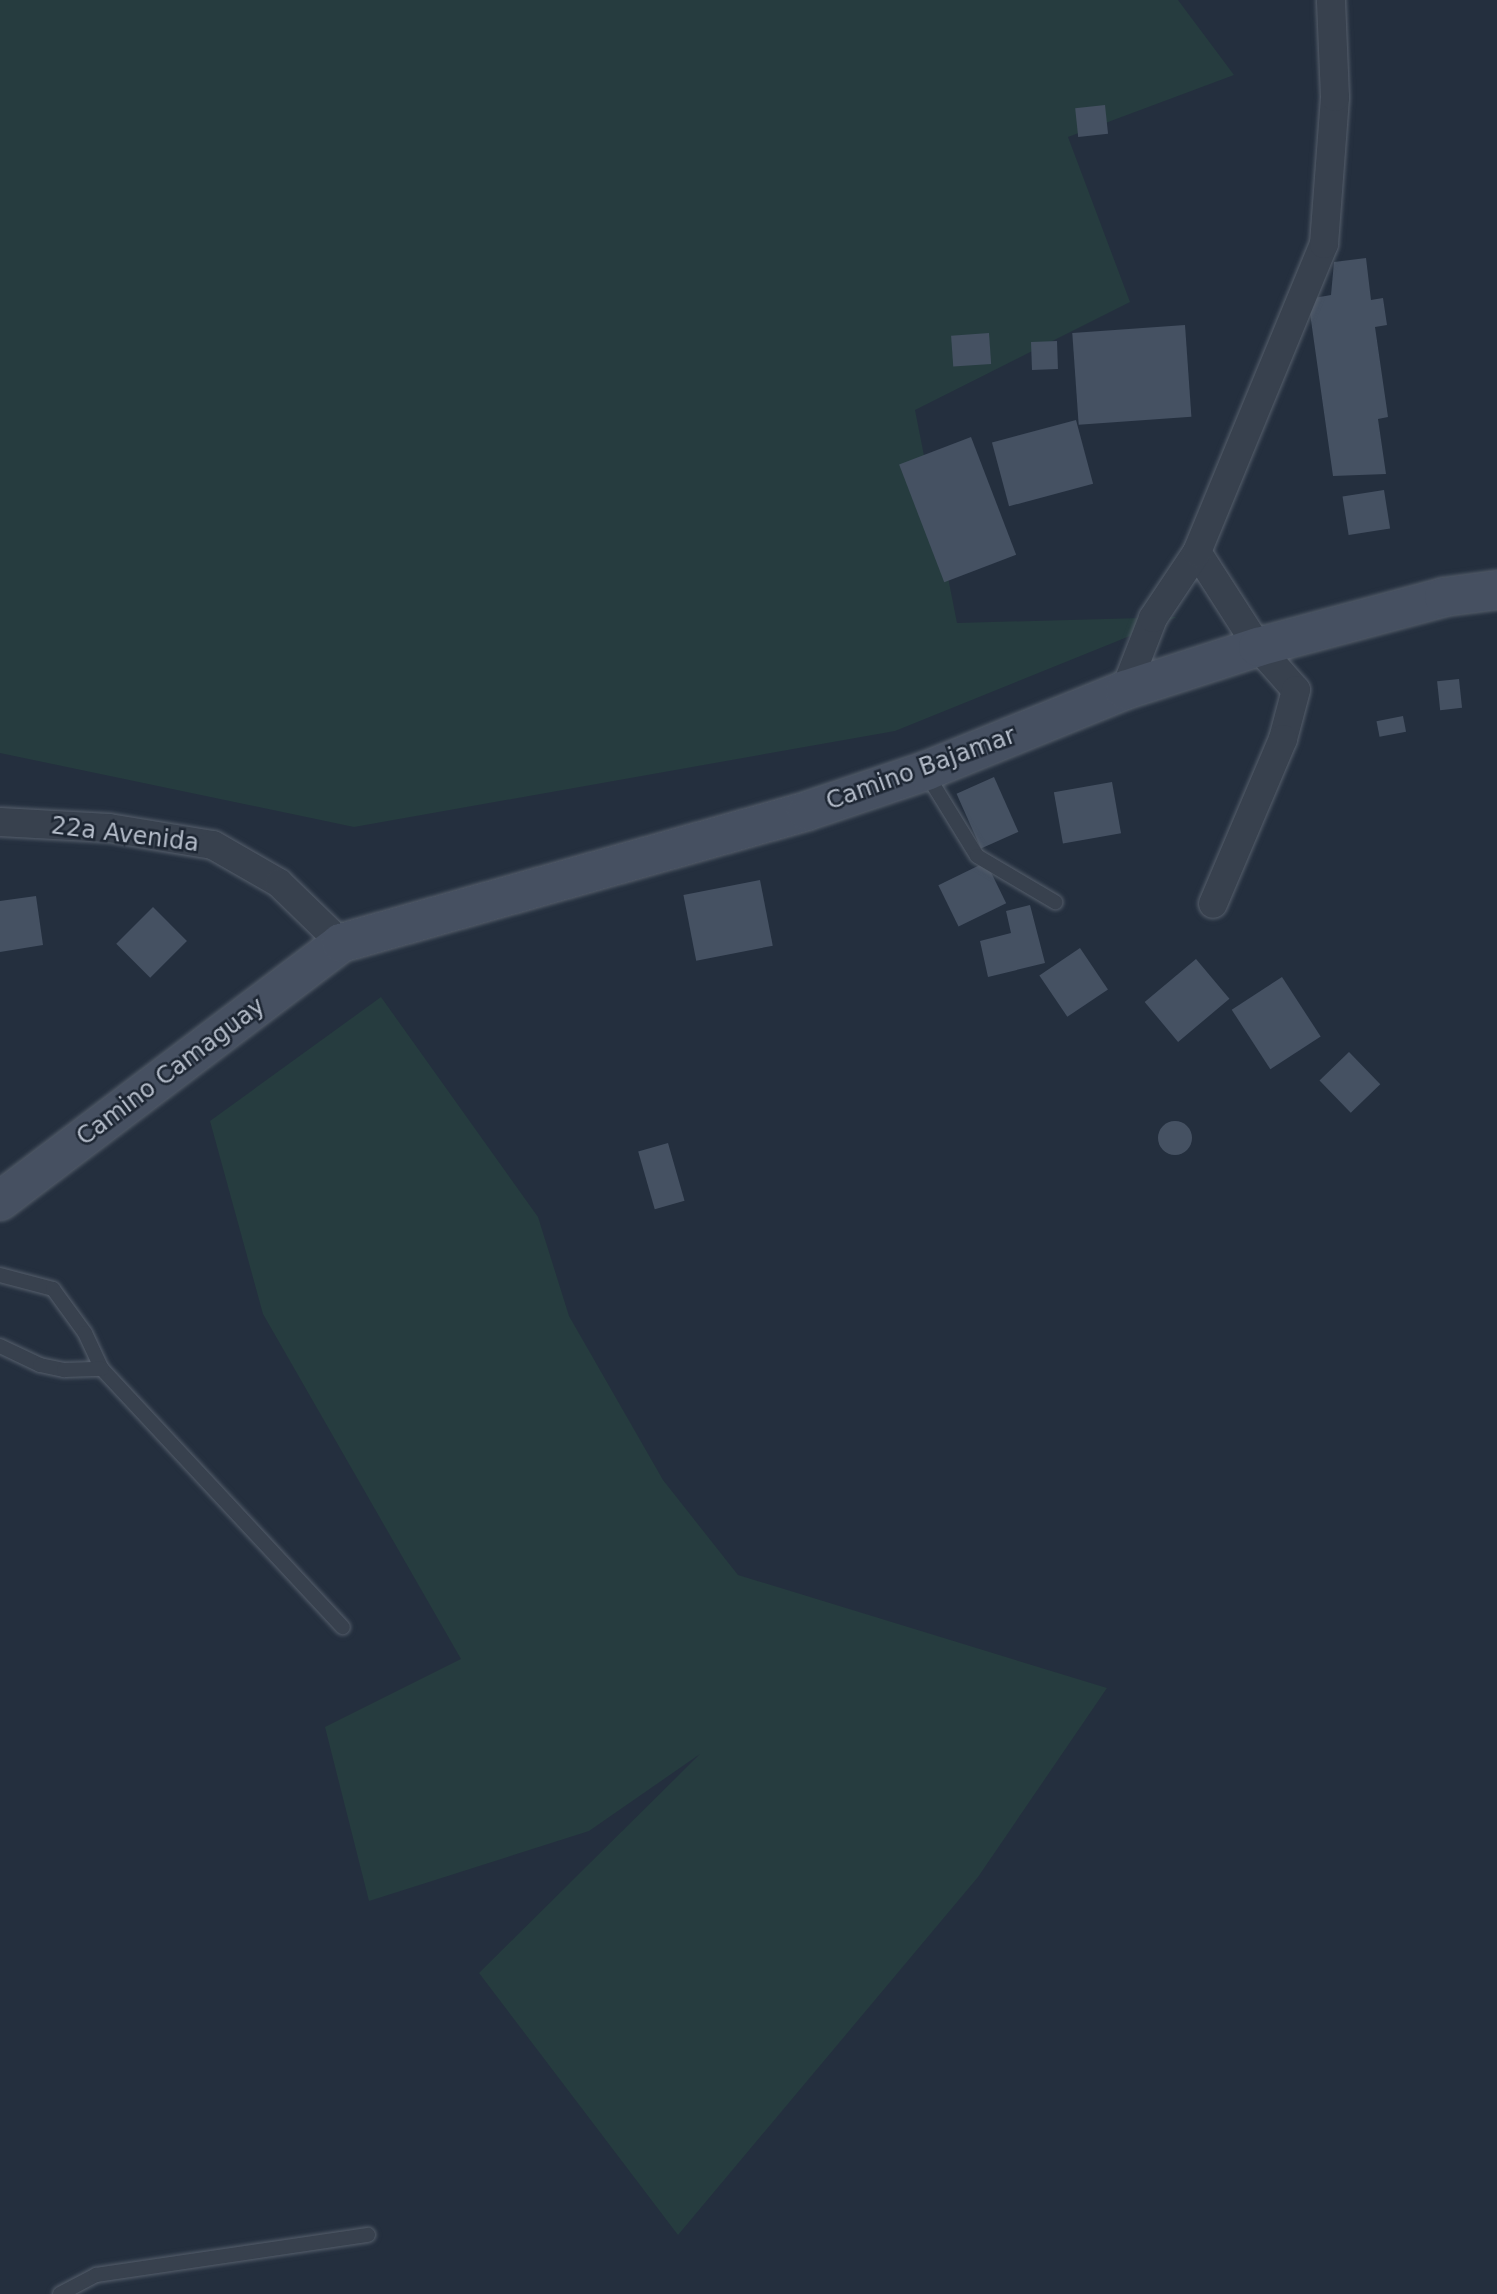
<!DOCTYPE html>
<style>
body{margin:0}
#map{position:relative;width:1497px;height:2294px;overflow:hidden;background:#242f3e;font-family:"DejaVu Sans",sans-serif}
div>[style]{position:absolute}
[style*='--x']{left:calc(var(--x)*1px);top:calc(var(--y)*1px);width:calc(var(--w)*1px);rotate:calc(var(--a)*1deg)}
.green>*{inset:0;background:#263c3f}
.building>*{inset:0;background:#455162;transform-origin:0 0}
.round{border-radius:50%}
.roads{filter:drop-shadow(0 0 2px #565f6c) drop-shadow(0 0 2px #565f6c)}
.lane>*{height:14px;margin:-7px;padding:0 7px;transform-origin:7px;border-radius:7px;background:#38414e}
.street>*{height:28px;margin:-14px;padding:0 14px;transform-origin:14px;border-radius:14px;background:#38414e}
.secondary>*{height:38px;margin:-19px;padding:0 19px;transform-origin:19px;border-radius:19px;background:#465061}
span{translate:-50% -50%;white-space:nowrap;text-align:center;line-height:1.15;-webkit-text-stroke:5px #1d2633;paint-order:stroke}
.street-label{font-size:24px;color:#b4bcc9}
</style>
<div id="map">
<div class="green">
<div style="clip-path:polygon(0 0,1178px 0,1234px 75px,1068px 137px,1130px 302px,915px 410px,957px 623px,1177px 617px,895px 731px,354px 827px,0 753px)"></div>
<div style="clip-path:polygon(381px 997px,538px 1217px,569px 1316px,663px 1480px,738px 1575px,1107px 1688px,978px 1877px,678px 2235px,479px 1973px,700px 1754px,589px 1831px,369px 1901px,325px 1727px,461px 1659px,263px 1314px,210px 1121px)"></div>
</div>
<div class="building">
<div style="left:1105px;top:105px;width:29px;height:30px;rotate:84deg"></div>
<div style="clip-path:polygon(1366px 258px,1371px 300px,1383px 298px,1387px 325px,1375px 327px,1388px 417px,1378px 419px,1386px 474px,1333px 476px,1308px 299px,1331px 295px,1334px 262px)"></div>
<div style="left:1185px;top:325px;width:92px;height:113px;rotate:86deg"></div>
<div style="left:989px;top:333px;width:31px;height:38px;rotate:86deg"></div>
<div style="left:1057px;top:341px;width:28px;height:26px;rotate:88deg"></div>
<div style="left:1076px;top:420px;width:66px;height:87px;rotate:75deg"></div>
<div style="left:971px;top:437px;width:126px;height:77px;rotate:69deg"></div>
<div style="left:1384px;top:490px;width:39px;height:42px;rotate:81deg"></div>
<div style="left:1459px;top:679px;width:29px;height:22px;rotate:84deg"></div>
<div style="left:1403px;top:716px;width:16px;height:27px;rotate:79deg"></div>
<div style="left:994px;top:777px;width:60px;height:41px;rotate:66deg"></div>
<div style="left:1112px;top:782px;width:52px;height:59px;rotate:80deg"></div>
<div style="left:986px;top:862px;width:46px;height:53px;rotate:64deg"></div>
<div style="left:760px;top:880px;width:67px;height:78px;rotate:79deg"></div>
<div style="clip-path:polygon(36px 896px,43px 945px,0 952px,0 901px)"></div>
<div style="clip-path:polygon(1030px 905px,1045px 963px,988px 977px,980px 941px,1011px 933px,1006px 911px)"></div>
<div style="left:153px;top:907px;width:48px;height:52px;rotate:45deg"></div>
<div style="left:1080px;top:948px;width:50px;height:49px;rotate:56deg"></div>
<div style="left:1196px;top:959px;width:52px;height:67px;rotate:50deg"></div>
<div style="left:1282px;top:977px;width:71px;height:60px;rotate:57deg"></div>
<div style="left:1349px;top:1052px;width:45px;height:41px;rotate:46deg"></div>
<div class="round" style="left:1158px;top:1121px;width:34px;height:34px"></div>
<div style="left:668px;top:1143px;width:60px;height:31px;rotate:74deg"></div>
</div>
<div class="roads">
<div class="lane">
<div style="--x:926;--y:773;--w:97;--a:58.4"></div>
<div style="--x:977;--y:856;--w:91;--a:30.5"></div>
<div style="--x:0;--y:1275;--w:55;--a:14.8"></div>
<div style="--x:53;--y:1289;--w:54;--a:54"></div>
<div style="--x:85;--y:1333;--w:40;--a:65"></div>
<div style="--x:102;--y:1369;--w:353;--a:47"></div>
<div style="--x:0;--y:1346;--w:44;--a:25.4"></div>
<div style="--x:40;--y:1365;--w:25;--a:12"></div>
<div style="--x:64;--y:1370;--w:38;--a:-2"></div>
<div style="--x:60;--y:2294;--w:41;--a:-27.8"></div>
<div style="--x:96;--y:2275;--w:275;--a:-8.4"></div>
</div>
<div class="street">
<div style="--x:1197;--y:552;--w:113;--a:57.3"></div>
<div style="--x:1258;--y:647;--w:57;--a:48.5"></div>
<div style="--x:1296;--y:690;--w:51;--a:104.9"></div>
<div style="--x:1283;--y:739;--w:179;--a:113"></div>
<div style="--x:1125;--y:690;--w:77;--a:-68.7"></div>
<div style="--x:1153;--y:618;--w:79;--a:-56.3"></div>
<div style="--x:1197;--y:552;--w:333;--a:-67.6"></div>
<div style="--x:1324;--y:244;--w:147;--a:-85.7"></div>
<div style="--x:1335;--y:97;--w:97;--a:-92.4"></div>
<div style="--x:0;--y:822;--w:109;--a:3.2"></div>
<div style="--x:109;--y:828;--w:105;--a:9.3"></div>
<div style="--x:213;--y:845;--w:76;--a:29.9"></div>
<div style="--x:279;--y:883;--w:86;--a:44.1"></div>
</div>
<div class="secondary">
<div style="--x:0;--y:1201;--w:428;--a:-37.1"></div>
<div style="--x:341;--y:943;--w:484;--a:-15.8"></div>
<div style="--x:807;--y:811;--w:126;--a:-18.6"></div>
<div style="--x:926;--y:771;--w:215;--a:-22.1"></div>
<div style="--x:1125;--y:690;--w:140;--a:-17.9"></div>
<div style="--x:1258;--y:647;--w:193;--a:-15"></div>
<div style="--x:1444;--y:597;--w:53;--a:-7.5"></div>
</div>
</div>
<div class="street-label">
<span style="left:921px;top:769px;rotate:-20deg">Camino Bajamar</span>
<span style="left:125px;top:835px;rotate:7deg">22a Avenida</span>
<span style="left:171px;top:1072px;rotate:-37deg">Camino Camaguay</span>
</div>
</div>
